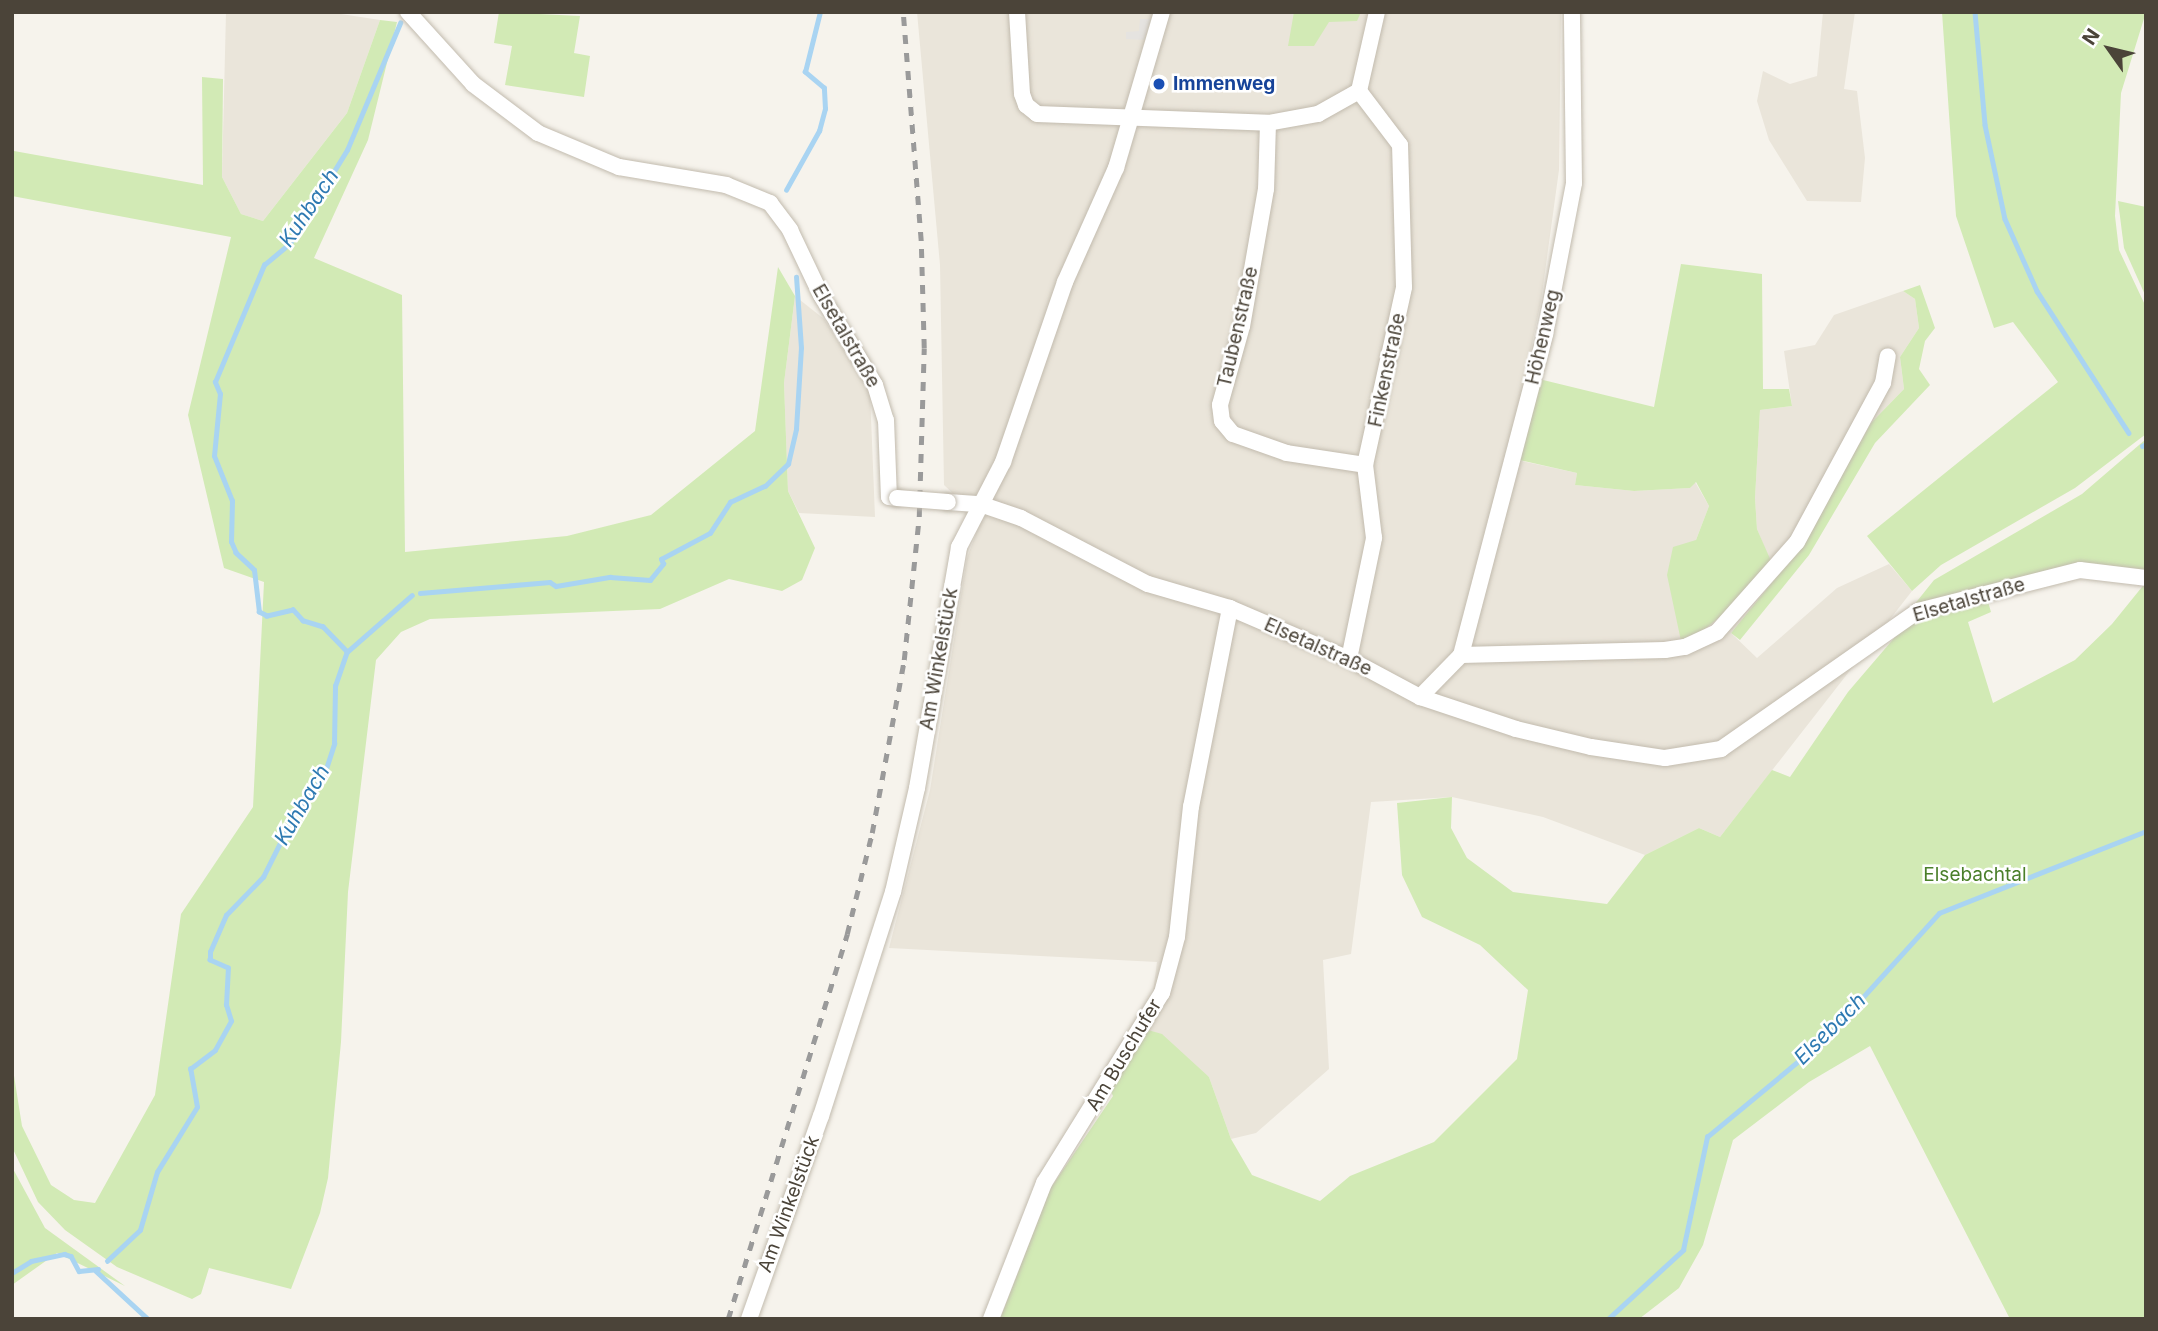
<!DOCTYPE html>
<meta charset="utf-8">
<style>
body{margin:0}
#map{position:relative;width:2158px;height:1331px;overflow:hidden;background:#f6f3ec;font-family:Inter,sans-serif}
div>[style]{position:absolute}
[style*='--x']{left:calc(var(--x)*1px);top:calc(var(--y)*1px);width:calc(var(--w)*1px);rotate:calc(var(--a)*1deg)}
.residential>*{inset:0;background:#eae5da}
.green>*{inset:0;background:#d2eab5}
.parking>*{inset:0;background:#e5e3e0}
.stream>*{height:4.5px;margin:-2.25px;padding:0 2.25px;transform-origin:2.25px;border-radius:2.25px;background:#a9d4f2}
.roads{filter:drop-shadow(0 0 2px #c2bbae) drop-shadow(0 0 2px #c2bbae)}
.minor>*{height:16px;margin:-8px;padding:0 8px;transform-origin:8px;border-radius:8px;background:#fff}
.rail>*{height:4.5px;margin-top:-2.25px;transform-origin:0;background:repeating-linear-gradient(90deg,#9a9a9a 0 9px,transparent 0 18px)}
.bridges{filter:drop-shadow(0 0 2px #c2bbae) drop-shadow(0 0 2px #c2bbae)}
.minor-bridge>*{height:16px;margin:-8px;padding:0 8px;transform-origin:8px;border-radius:8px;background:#fff}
.dots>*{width:19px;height:19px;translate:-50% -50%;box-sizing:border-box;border:4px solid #fff;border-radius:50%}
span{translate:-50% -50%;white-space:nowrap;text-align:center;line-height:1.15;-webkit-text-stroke:5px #fff;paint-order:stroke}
.transit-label{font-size:19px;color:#164399;font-weight:700}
.left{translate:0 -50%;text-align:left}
.street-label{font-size:19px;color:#4b4439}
.park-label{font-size:19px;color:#4a7f2a}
.water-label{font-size:21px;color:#2e7ab2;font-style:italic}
.frame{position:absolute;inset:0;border:14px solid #4b4439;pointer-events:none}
.north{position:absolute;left:2074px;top:14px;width:70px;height:70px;-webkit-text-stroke:5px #fff;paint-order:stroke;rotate:304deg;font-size:19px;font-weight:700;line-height:28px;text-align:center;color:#4b4439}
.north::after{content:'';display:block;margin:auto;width:24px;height:32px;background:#4b4439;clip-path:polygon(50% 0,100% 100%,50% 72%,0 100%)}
</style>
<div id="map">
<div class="residential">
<div style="clip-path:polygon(226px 12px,328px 12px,380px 20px,347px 113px,263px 221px,241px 214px,222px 177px)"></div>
<div style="clip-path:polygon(917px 12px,1561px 12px,1559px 170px,1541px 301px,1508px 458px,1577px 473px,1575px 485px,1634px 491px,1690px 488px,1695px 482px,1709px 506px,1696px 540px,1770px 561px,1757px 529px,1755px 498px,1760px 410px,1792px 406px,1784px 351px,1815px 345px,1834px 315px,1903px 291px,1915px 299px,1919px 328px,1900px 357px,1904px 389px,1871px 423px,1801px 547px,1731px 633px,1757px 658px,1837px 588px,1889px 564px,1912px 591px,1720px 837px,1699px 828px,1645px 855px,1543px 817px,1452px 797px,1371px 802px,1351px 954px,1323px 960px,1329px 1069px,1256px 1133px,1231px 1139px,1209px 1077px,1148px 1030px,1157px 962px,889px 948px,930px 790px,967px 558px,981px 520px,944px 485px,940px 265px)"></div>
<div style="clip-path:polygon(1823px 12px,1855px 12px,1844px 89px,1857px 91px,1865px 158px,1861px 202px,1807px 201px,1769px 140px,1757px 101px,1763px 71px,1790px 84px,1817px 76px)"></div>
<div style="clip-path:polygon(795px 296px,824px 319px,870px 393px,875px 517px,799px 513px,788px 491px,784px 383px)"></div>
</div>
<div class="green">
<div style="clip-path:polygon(499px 12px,580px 16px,574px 53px,590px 56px,584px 97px,505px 85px,512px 46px,494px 43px)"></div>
<div style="clip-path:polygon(1294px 12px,1361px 12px,1357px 21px,1329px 22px,1314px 46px,1288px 46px)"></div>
<div style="clip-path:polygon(1942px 12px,2146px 12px,2121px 93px,2115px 216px,2119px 250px,2146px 307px,2146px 434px,2075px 488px,1941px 565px,1912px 591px,1867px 536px,2058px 382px,2013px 322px,1994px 328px,1956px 216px)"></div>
<div style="clip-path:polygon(380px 20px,397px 22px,368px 140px,314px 258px,402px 295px,405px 552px,567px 536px,651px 515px,755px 431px,778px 267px,795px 296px,784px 383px,788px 491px,815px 548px,802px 580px,782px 591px,729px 579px,660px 609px,430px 619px,401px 632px,376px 660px,348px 892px,341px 1042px,328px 1178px,320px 1213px,291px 1289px,209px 1268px,201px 1294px,192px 1299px,117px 1267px,65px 1230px,38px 1202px,12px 1147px,12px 1063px,22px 1126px,51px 1185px,74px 1200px,95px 1203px,155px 1095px,181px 914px,253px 807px,264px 582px,224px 568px,188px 415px,231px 237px,12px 196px,12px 157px,14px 151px,203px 185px,202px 77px,223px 79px,222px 177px,241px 214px,263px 221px,347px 113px)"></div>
<div style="clip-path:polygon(2118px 201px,2146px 207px,2146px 297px,2124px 248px)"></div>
<div style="clip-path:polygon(1681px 264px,1762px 274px,1763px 389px,1789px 389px,1792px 406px,1760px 410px,1755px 498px,1757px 529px,1771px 561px,1745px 597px,1701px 632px,1681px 641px,1667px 575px,1673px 547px,1696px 540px,1709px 506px,1696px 482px,1690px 488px,1634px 491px,1575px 485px,1577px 473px,1519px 460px,1539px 379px,1654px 407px)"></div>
<div style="clip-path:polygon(1920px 285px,1935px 328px,1925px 341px,1919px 369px,1930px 385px,1875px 443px,1809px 555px,1740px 640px,1731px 633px,1801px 547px,1871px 423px,1904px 389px,1900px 357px,1919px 328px,1915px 299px,1903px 291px)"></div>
<div style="clip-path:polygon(2146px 439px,2146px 575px,2118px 569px,1910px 610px,1934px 580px,2082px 494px)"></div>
<div style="clip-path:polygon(2146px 582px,2146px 1319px,2010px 1319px,1870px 1046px,1809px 1082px,1733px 1140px,1703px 1245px,1679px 1288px,1639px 1319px,1000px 1319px,1050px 1189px,1113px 1096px,1110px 1089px,1148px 1030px,1162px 1034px,1209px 1077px,1231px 1139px,1252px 1175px,1320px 1201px,1350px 1176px,1434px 1142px,1517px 1059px,1528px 990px,1480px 945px,1422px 917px,1402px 875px,1397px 803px,1452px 797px,1451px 828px,1467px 858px,1513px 892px,1607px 904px,1645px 855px,1699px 828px,1720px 837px,1772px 770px,1790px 777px,1848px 692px,1907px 623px,1986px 595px,1991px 612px,1968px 622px,1993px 703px,2075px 660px,2112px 624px)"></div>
<div style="clip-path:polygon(12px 1167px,45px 1228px,125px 1286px,57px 1253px,12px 1285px)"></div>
</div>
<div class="parking">
<div style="clip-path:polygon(1140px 19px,1151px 19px,1144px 40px,1126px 39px,1126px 32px,1139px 31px)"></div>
</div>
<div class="stream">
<div style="--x:1975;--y:12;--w:113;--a:84.9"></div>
<div style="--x:1985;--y:125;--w:96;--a:78"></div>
<div style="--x:2005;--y:219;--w:79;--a:66"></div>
<div style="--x:2037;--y:291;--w:169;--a:57.1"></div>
<div style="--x:786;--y:190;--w:68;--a:-60.8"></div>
<div style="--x:819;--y:131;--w:23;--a:-75"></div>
<div style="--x:825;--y:109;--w:21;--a:-93"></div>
<div style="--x:824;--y:88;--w:25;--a:-140"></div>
<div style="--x:805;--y:72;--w:62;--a:-76"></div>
<div style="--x:2142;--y:446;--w:4;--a:-27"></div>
<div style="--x:420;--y:593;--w:130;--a:-4.8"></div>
<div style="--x:550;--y:582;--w:7;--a:34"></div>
<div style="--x:556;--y:586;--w:55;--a:-9.5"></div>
<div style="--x:610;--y:577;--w:40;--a:4.3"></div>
<div style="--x:650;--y:580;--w:21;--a:-51"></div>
<div style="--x:663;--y:564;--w:5;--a:-112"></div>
<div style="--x:661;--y:559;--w:55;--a:-28"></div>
<div style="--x:710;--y:533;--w:37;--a:-57"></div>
<div style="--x:730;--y:502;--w:38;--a:-25"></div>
<div style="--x:765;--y:486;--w:32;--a:-44"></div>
<div style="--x:788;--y:464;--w:36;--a:-77"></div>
<div style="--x:796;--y:429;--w:81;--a:-86.5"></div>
<div style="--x:801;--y:348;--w:71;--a:-94"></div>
<div style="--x:347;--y:652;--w:86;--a:-41.2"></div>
<div style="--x:107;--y:1261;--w:45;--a:-43.2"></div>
<div style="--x:140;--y:1230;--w:60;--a:-73.7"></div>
<div style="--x:157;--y:1172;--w:76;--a:-58.4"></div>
<div style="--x:197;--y:1107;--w:39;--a:-100"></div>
<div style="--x:190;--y:1069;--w:31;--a:-37"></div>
<div style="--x:215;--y:1050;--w:33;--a:-61"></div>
<div style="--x:231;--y:1021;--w:17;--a:-107"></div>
<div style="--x:226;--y:1005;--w:37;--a:-87"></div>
<div style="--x:228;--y:968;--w:20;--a:-156"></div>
<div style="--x:210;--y:960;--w:8;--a:-90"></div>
<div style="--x:210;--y:952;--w:40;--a:-66.6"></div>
<div style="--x:226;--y:915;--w:53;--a:-45.8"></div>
<div style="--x:263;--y:877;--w:69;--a:-63.4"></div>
<div style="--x:294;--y:815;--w:50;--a:-53.1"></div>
<div style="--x:324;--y:775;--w:33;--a:-72"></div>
<div style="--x:334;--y:744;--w:58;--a:-89"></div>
<div style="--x:335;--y:686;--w:36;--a:-71"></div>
<div style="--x:347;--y:652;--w:35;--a:-134"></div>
<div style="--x:323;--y:627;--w:21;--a:-163"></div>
<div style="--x:303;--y:621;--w:15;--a:-132"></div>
<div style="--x:293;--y:610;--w:27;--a:167"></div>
<div style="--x:267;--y:616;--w:9;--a:-153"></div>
<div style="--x:259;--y:612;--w:42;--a:-96.8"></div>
<div style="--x:254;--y:570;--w:25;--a:-137"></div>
<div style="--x:236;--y:553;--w:12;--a:-114"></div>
<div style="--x:231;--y:542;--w:41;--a:-88.6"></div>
<div style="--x:232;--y:501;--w:48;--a:-111.8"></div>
<div style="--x:214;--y:456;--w:62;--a:-84.5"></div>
<div style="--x:220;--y:394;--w:13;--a:-113"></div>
<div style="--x:215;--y:382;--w:127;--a:-67.3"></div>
<div style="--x:264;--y:265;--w:34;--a:-40"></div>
<div style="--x:290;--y:243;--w:109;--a:-58.5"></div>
<div style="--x:347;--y:150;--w:138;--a:-67.3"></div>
<div style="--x:96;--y:1271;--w:71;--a:42.7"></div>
<div style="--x:12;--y:1273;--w:22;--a:-32"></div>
<div style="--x:31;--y:1261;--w:34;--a:-12"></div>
<div style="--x:64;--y:1254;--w:7;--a:16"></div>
<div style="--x:71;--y:1256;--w:17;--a:62"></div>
<div style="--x:79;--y:1271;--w:19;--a:-6"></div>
<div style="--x:1608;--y:1319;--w:102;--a:-42.6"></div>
<div style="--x:1683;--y:1250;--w:116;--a:-78"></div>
<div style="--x:1707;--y:1137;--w:152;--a:-39.7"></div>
<div style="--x:1824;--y:1040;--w:171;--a:-47.8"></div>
<div style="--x:1939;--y:913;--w:223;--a:-21.6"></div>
</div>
<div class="roads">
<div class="minor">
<div style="--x:408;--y:12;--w:97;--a:47.9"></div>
<div style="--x:473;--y:84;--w:81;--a:37"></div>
<div style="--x:538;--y:133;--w:88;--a:22.8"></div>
<div style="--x:619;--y:167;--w:109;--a:9.5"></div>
<div style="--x:726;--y:185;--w:48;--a:22.2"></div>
<div style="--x:770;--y:203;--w:34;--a:53"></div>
<div style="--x:790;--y:230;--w:72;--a:64.5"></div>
<div style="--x:821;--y:295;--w:105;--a:59"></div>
<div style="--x:875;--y:385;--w:37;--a:73"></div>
<div style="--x:886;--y:420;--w:77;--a:87.8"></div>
<div style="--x:889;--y:497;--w:8;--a:7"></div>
<div style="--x:1017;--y:12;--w:82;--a:86.5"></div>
<div style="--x:1022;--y:94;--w:12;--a:70"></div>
<div style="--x:1026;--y:105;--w:14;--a:39"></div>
<div style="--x:1037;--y:114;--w:231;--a:2.2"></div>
<div style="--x:1268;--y:123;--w:51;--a:-10.2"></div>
<div style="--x:1318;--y:114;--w:47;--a:-29.3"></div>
<div style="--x:1359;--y:91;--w:81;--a:-77.2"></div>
<div style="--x:1268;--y:123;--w:66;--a:91.7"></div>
<div style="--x:1266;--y:189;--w:139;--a:99.9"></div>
<div style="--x:1242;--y:326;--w:82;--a:105.6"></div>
<div style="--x:1220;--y:405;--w:16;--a:83"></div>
<div style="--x:1222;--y:421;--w:17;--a:50"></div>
<div style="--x:1233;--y:434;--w:57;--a:19.4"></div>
<div style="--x:1287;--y:453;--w:79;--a:8.7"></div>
<div style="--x:948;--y:502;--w:32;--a:4"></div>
<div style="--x:980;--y:504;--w:43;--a:18.9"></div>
<div style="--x:1021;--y:518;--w:143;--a:27.5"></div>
<div style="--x:1148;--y:584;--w:85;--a:16.3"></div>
<div style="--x:1230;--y:608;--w:129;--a:23.2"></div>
<div style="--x:1349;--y:659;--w:81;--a:28.2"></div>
<div style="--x:1420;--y:697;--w:101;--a:18.4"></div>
<div style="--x:1516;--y:729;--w:77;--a:13.5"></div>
<div style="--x:1591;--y:747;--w:75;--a:8.5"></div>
<div style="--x:1665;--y:758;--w:57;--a:-9.1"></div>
<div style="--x:1721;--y:749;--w:241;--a:-35"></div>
<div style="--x:1918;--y:611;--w:167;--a:-14.2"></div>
<div style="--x:2080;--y:570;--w:66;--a:6.9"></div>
<div style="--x:1461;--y:655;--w:204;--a:-1.4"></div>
<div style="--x:1665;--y:650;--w:20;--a:-9"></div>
<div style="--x:1685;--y:647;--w:35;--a:-25"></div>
<div style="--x:1717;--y:632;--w:120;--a:-48.4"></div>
<div style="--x:1797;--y:542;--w:181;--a:-61.6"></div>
<div style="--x:1883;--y:383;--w:27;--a:-80"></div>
<div style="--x:1349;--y:659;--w:124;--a:-78.3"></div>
<div style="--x:1374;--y:538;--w:74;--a:-97"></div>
<div style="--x:1365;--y:465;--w:182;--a:-77.6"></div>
<div style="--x:1404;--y:287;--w:142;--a:-91.6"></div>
<div style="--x:1400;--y:145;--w:68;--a:-127.2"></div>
<div style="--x:1420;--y:697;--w:59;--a:-45.7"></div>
<div style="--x:1461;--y:655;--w:332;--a:-75.3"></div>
<div style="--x:1545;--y:334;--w:154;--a:-79.1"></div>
<div style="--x:1574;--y:183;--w:171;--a:-90.7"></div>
<div style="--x:749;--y:1319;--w:215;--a:-70.5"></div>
<div style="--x:821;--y:1116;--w:235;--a:-72.2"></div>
<div style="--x:893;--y:892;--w:107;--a:-77"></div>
<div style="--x:917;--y:788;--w:245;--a:-80.1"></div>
<div style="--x:959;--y:547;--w:96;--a:-62.6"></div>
<div style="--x:1003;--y:462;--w:190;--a:-71"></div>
<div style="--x:1065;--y:282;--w:125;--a:-65.9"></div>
<div style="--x:1116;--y:168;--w:163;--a:-73.6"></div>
<div style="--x:991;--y:1319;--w:146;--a:-68.7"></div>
<div style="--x:1044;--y:1183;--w:224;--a:-58.2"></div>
<div style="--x:1162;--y:993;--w:58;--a:-75"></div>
<div style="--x:1177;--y:937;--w:131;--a:-83.9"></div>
<div style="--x:1191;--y:807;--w:203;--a:-78.9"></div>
</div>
</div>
<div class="rail">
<div style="--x:728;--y:1319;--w:403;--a:-72.8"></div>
<div style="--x:847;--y:934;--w:104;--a:-76.1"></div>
<div style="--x:872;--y:833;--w:176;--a:-79.5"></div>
<div style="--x:904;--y:660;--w:144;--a:-84"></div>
<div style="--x:919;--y:517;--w:169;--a:-88.3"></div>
<div style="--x:924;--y:348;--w:107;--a:-91.6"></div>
<div style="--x:921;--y:241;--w:230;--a:-94.5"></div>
</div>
<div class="bridges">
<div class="minor-bridge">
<div style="--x:897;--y:498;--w:51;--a:4.5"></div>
</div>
</div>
<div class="dots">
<div style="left:1159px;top:84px;background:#1a4fb4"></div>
</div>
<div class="transit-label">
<span class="left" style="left:1173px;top:84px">Immenweg</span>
</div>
<div class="street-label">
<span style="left:1238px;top:327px;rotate:-77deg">Taubenstraße</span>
<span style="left:846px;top:336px;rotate:60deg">Elsetalstraße</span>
<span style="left:1543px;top:337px;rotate:-77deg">Höhenweg</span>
<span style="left:1387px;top:370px;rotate:-78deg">Finkenstraße</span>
<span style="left:1969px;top:600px;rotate:-16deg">Elsetalstraße</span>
<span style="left:1318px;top:647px;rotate:24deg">Elsetalstraße</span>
<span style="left:939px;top:659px;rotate:-80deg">Am Winkelstück</span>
<span style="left:1124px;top:1055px;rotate:-59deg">Am Buschufer</span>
<span style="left:789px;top:1204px;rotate:-70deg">Am Winkelstück</span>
</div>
<div class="park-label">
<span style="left:1975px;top:875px">Elsebachtal</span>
</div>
<div class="water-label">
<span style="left:309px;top:208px;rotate:-56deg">Kuhbach</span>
<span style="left:302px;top:805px;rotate:-60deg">Kuhbach</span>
<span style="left:1830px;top:1029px;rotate:-45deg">Elsebach</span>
</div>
<div class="frame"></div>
<div class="north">N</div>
</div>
